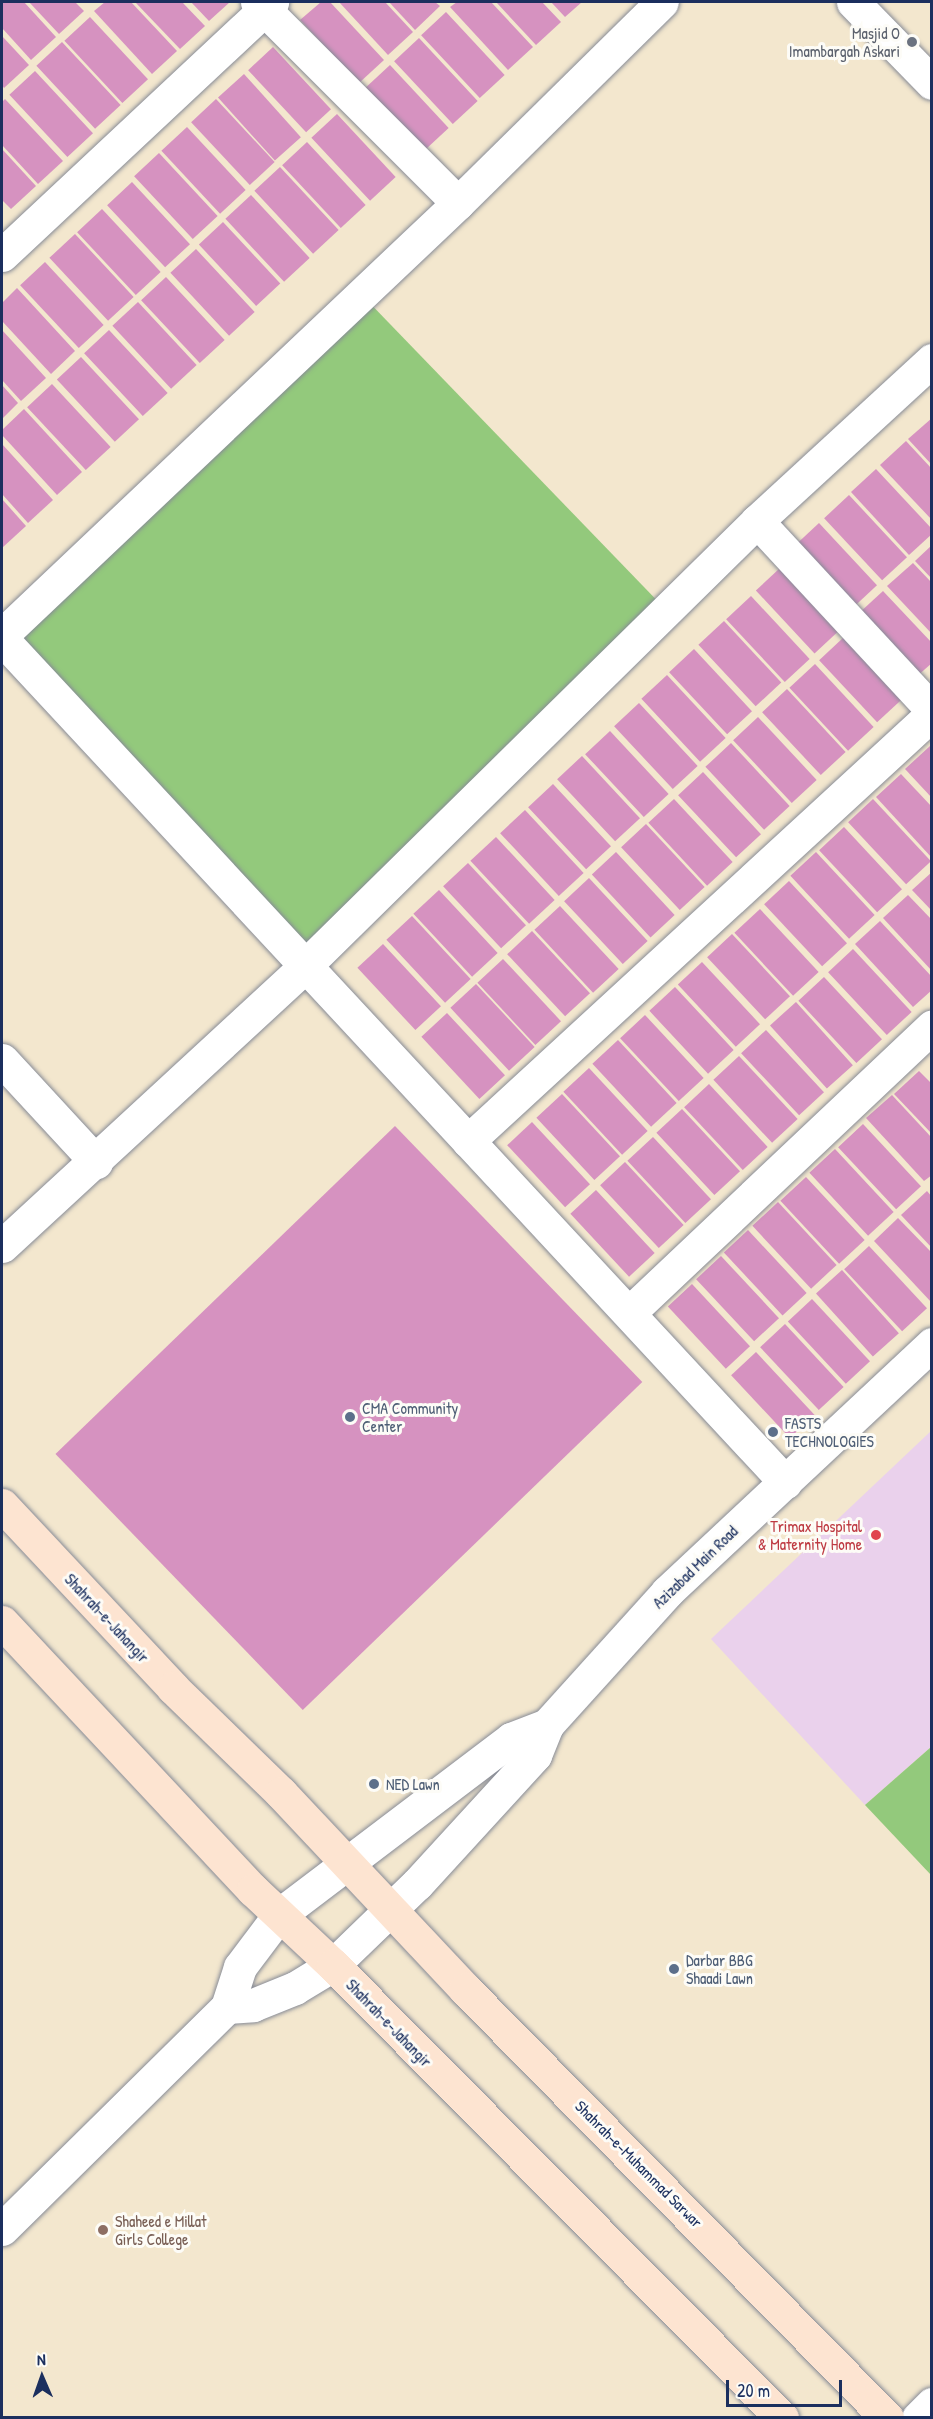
<!DOCTYPE html>
<style>
body{margin:0}
#map{position:relative;width:933px;height:2419px;overflow:hidden;background:#f3e7ce;font-family:"Patrick Hand",sans-serif}
div>[style]{position:absolute}
[style*='--x']{left:calc(var(--x)*1px);top:calc(var(--y)*1px);width:calc(var(--w)*1px);rotate:calc(var(--a)*1deg)}
.built>*{inset:0;background:#ead1ec}
.green>*{inset:0;background:#93c97c;transform-origin:0 0}
.building>*{inset:0;background:#d692c0;transform-origin:0 0}
.roads{filter:drop-shadow(0 0 2px #878b96) drop-shadow(0 0 2px #878b96)}
.minor>*{height:33px;margin:-16.5px;padding:0 16.5px;transform-origin:16.5px;border-radius:16.5px;background:#fff}
.tertiary>*{height:33px;margin:-16.5px;padding:0 16.5px;transform-origin:16.5px;border-radius:16.5px;background:#fff}
.secondary>*{height:33px;margin:-16.5px;padding:0 16.5px;transform-origin:16.5px;border-radius:16.5px;background:#fde4d1}
.dots>*{width:16px;height:16px;translate:-50% -50%;box-sizing:border-box;border:3px solid #fdfcf7;border-radius:50%}
span{translate:-50% -50%;white-space:nowrap;text-align:center;line-height:1.15;-webkit-text-stroke:6px #fdfcf7;paint-order:stroke}
.worship-label{font-size:16px;color:#5b616d}
.right{translate:-100% -50%;text-align:right}
.service-label{font-size:16px;color:#4e5e75}
.left{translate:0 -50%;text-align:left}
.health-label{font-size:16px;color:#be3a42}
.street-label{font-size:16px;color:#1b2f5e}
.education-label{font-size:16px;color:#785e54}
.frame{position:absolute;inset:0;border:3px solid #1b2f5e;pointer-events:none}
.north{position:absolute;left:12px;top:2347px;width:60px;height:60px;-webkit-text-stroke:4px #fdfcf7;paint-order:stroke;rotate:358deg;font-size:16px;font-weight:700;line-height:24px;text-align:center;color:#1b2f5e}
.north::after{content:'';display:block;margin:auto;width:21px;height:27px;background:#1b2f5e;clip-path:polygon(50% 0,100% 100%,50% 72%,0 100%)}
.scale{position:absolute;left:726px;top:2380px;width:116px;height:27px;box-sizing:border-box;border:3px solid #1b2f5e;border-top:0;padding-left:8px;font-size:18px;line-height:21px;white-space:nowrap;color:#1b2f5e;-webkit-text-stroke:4px #fdfcf7;paint-order:stroke}
</style>
<div id="map">
<div class="built">
<div style="clip-path:polygon(931px 1431px,931px 1747px,865px 1805px,711px 1639px)"></div>
</div>
<div class="green">
<div style="left:361px;top:294px;width:439px;height:495px;rotate:46deg"></div>
<div style="clip-path:polygon(931px 1747px,931px 1875px,865px 1805px)"></div>
</div>
<div class="building">
<div style="clip-path:polygon(2px 2px,24px 2px,56px 37px,31px 60px,2px 28px)"></div>
<div style="clip-path:polygon(29px 2px,75px 2px,84px 11px,59px 34px)"></div>
<div style="clip-path:polygon(105px 2px,131px 2px,177px 51px,152px 74px,94px 11px)"></div>
<div style="clip-path:polygon(135px 2px,182px 2px,205px 26px,180px 49px)"></div>
<div style="clip-path:polygon(191px 2px,230px 2px,209px 21px)"></div>
<div style="clip-path:polygon(321px 2px,330px 2px,384px 60px,359px 83px,300px 20px)"></div>
<div style="clip-path:polygon(339px 2px,385px 2px,413px 32px,388px 55px)"></div>
<div style="clip-path:polygon(389px 2px,435px 2px,440px 6px,415px 30px)"></div>
<div style="clip-path:polygon(457px 2px,491px 2px,533px 47px,508px 70px,450px 7px)"></div>
<div style="clip-path:polygon(496px 2px,542px 2px,561px 22px,536px 45px)"></div>
<div style="clip-path:polygon(551px 2px,582px 2px,565px 17px)"></div>
<div style="left:446px;top:12px;width:86px;height:34px;rotate:47deg"></div>
<div style="left:90px;top:17px;width:85px;height:35px;rotate:47deg"></div>
<div style="clip-path:polygon(2px 36px,29px 65px,4px 88px,2px 85px)"></div>
<div style="left:419px;top:38px;width:86px;height:34px;rotate:47deg"></div>
<div style="left:62px;top:42px;width:86px;height:35px;rotate:47deg"></div>
<div style="left:273px;top:47px;width:85px;height:34px;rotate:47deg"></div>
<div style="left:390px;top:65px;width:86px;height:35px;rotate:47deg"></div>
<div style="left:35px;top:71px;width:85px;height:35px;rotate:47deg"></div>
<div style="left:244px;top:74px;width:85px;height:35px;rotate:48deg"></div>
<div style="clip-path:polygon(5px 99px,63px 161px,38px 184px,2px 145px,2px 102px)"></div>
<div style="left:216px;top:99px;width:86px;height:34px;rotate:47deg"></div>
<div style="left:337px;top:114px;width:86px;height:35px;rotate:47deg"></div>
<div style="left:187px;top:127px;width:86px;height:35px;rotate:47deg"></div>
<div style="left:307px;top:142px;width:86px;height:34px;rotate:47deg"></div>
<div style="clip-path:polygon(2px 149px,36px 186px,11px 209px,2px 200px)"></div>
<div style="left:159px;top:153px;width:86px;height:34px;rotate:47deg"></div>
<div style="left:280px;top:167px;width:86px;height:35px;rotate:47deg"></div>
<div style="left:132px;top:182px;width:85px;height:34px;rotate:47deg"></div>
<div style="left:251px;top:195px;width:86px;height:35px;rotate:47deg"></div>
<div style="left:102px;top:209px;width:86px;height:34px;rotate:47deg"></div>
<div style="left:223px;top:222px;width:84px;height:33px;rotate:47deg"></div>
<div style="left:75px;top:234px;width:86px;height:35px;rotate:47deg"></div>
<div style="left:196px;top:249px;width:86px;height:35px;rotate:47deg"></div>
<div style="left:45px;top:262px;width:86px;height:34px;rotate:47deg"></div>
<div style="left:166px;top:277px;width:86px;height:34px;rotate:47deg"></div>
<div style="clip-path:polygon(17px 288px,75px 351px,51px 374px,2px 321px,2px 303px)"></div>
<div style="left:138px;top:302px;width:86px;height:35px;rotate:47deg"></div>
<div style="clip-path:polygon(2px 330px,46px 378px,21px 401px,2px 380px)"></div>
<div style="left:109px;top:330px;width:86px;height:34px;rotate:47deg"></div>
<div style="left:81px;top:357px;width:85px;height:33px;rotate:47deg"></div>
<div style="left:52px;top:384px;width:86px;height:34px;rotate:47deg"></div>
<div style="clip-path:polygon(2px 385px,18px 403px,2px 419px)"></div>
<div style="clip-path:polygon(24px 409px,82px 472px,57px 495px,2px 435px,2px 430px)"></div>
<div style="clip-path:polygon(932px 418px,932px 465px,908px 439px)"></div>
<div style="clip-path:polygon(906px 441px,932px 469px,932px 520px,880px 465px)"></div>
<div style="clip-path:polygon(2px 444px,53px 500px,28px 523px,2px 494px)"></div>
<div style="clip-path:polygon(876px 469px,932px 529px,932px 534px,909px 555px,851px 492px)"></div>
<div style="left:849px;top:495px;width:85px;height:34px;rotate:47deg"></div>
<div style="clip-path:polygon(2px 499px,26px 526px,2px 548px)"></div>
<div style="left:819px;top:523px;width:85px;height:33px;rotate:47deg"></div>
<div style="clip-path:polygon(932px 545px,932px 579px,915px 561px)"></div>
<div style="clip-path:polygon(913px 563px,932px 583px,932px 634px,887px 586px)"></div>
<div style="left:780px;top:568px;width:86px;height:33px;rotate:47deg"></div>
<div style="clip-path:polygon(883px 591px,932px 643px,932px 663px,916px 677px,858px 614px)"></div>
<div style="left:751px;top:596px;width:86px;height:34px;rotate:47deg"></div>
<div style="left:724px;top:621px;width:84px;height:35px;rotate:47deg"></div>
<div style="left:844px;top:637px;width:85px;height:34px;rotate:47deg"></div>
<div style="left:694px;top:649px;width:85px;height:34px;rotate:47deg"></div>
<div style="left:815px;top:664px;width:86px;height:35px;rotate:47deg"></div>
<div style="left:667px;top:675px;width:86px;height:35px;rotate:47deg"></div>
<div style="left:787px;top:689px;width:86px;height:34px;rotate:47deg"></div>
<div style="left:639px;top:703px;width:86px;height:34px;rotate:47deg"></div>
<div style="left:758px;top:717px;width:86px;height:34px;rotate:47deg"></div>
<div style="left:610px;top:731px;width:86px;height:34px;rotate:47deg"></div>
<div style="left:731px;top:743px;width:86px;height:35px;rotate:47deg"></div>
<div style="clip-path:polygon(930px 746px,932px 747px,932px 798px,905px 769px)"></div>
<div style="left:582px;top:756px;width:85px;height:34px;rotate:47deg"></div>
<div style="left:703px;top:772px;width:85px;height:34px;rotate:47deg"></div>
<div style="clip-path:polygon(901px 774px,932px 807px,932px 858px,876px 797px)"></div>
<div style="left:553px;top:784px;width:85px;height:34px;rotate:47deg"></div>
<div style="left:674px;top:799px;width:86px;height:35px;rotate:47deg"></div>
<div style="left:873px;top:799px;width:85px;height:34px;rotate:47deg"></div>
<div style="left:525px;top:810px;width:86px;height:34px;rotate:47deg"></div>
<div style="left:646px;top:824px;width:86px;height:34px;rotate:47deg"></div>
<div style="left:844px;top:827px;width:85px;height:34px;rotate:47deg"></div>
<div style="left:496px;top:837px;width:86px;height:35px;rotate:47deg"></div>
<div style="left:616px;top:852px;width:86px;height:33px;rotate:47deg"></div>
<div style="left:816px;top:852px;width:86px;height:35px;rotate:47deg"></div>
<div style="left:468px;top:863px;width:85px;height:34px;rotate:47deg"></div>
<div style="clip-path:polygon(932px 872px,932px 911px,912px 890px)"></div>
<div style="left:589px;top:878px;width:86px;height:34px;rotate:47deg"></div>
<div style="left:789px;top:881px;width:85px;height:34px;rotate:47deg"></div>
<div style="left:439px;top:890px;width:86px;height:35px;rotate:47deg"></div>
<div style="clip-path:polygon(908px 895px,932px 920px,932px 971px,883px 918px)"></div>
<div style="left:560px;top:906px;width:86px;height:35px;rotate:47deg"></div>
<div style="left:760px;top:909px;width:86px;height:35px;rotate:47deg"></div>
<div style="left:412px;top:916px;width:86px;height:35px;rotate:47deg"></div>
<div style="clip-path:polygon(880px 921px,932px 977px,932px 990px,913px 1007px,855px 944px)"></div>
<div style="left:532px;top:931px;width:85px;height:34px;rotate:47deg"></div>
<div style="left:732px;top:934px;width:85px;height:34px;rotate:47deg"></div>
<div style="left:383px;top:944px;width:85px;height:35px;rotate:47deg"></div>
<div style="left:853px;top:949px;width:86px;height:34px;rotate:47deg"></div>
<div style="left:503px;top:959px;width:85px;height:35px;rotate:47deg"></div>
<div style="left:702px;top:962px;width:85px;height:33px;rotate:47deg"></div>
<div style="left:824px;top:977px;width:85px;height:35px;rotate:47deg"></div>
<div style="left:476px;top:984px;width:86px;height:35px;rotate:47deg"></div>
<div style="left:675px;top:987px;width:86px;height:35px;rotate:47deg"></div>
<div style="left:796px;top:1002px;width:85px;height:35px;rotate:48deg"></div>
<div style="left:447px;top:1013px;width:85px;height:35px;rotate:47deg"></div>
<div style="left:645px;top:1015px;width:86px;height:34px;rotate:47deg"></div>
<div style="left:766px;top:1030px;width:85px;height:34px;rotate:47deg"></div>
<div style="left:618px;top:1040px;width:86px;height:35px;rotate:47deg"></div>
<div style="left:739px;top:1056px;width:86px;height:35px;rotate:47deg"></div>
<div style="left:589px;top:1068px;width:86px;height:35px;rotate:47deg"></div>
<div style="clip-path:polygon(919px 1071px,932px 1084px,932px 1134px,894px 1094px)"></div>
<div style="left:709px;top:1084px;width:86px;height:34px;rotate:47deg"></div>
<div style="left:562px;top:1094px;width:85px;height:35px;rotate:47deg"></div>
<div style="clip-path:polygon(892px 1095px,932px 1138px,932px 1175px,924px 1181px,866px 1118px)"></div>
<div style="left:682px;top:1109px;width:85px;height:35px;rotate:47deg"></div>
<div style="left:532px;top:1122px;width:85px;height:34px;rotate:47deg"></div>
<div style="left:863px;top:1124px;width:85px;height:34px;rotate:47deg"></div>
<div style="left:395px;top:1126px;width:356px;height:472px;rotate:46deg"></div>
<div style="left:653px;top:1137px;width:85px;height:35px;rotate:47deg"></div>
<div style="left:835px;top:1149px;width:86px;height:35px;rotate:47deg"></div>
<div style="left:625px;top:1162px;width:86px;height:34px;rotate:47deg"></div>
<div style="left:806px;top:1177px;width:86px;height:35px;rotate:47deg"></div>
<div style="left:596px;top:1190px;width:86px;height:35px;rotate:47deg"></div>
<div style="clip-path:polygon(927px 1191px,932px 1197px,932px 1248px,901px 1215px)"></div>
<div style="left:778px;top:1202px;width:86px;height:35px;rotate:47deg"></div>
<div style="clip-path:polygon(898px 1218px,932px 1253px,932px 1303px,874px 1241px)"></div>
<div style="left:748px;top:1230px;width:86px;height:33px;rotate:47deg"></div>
<div style="left:869px;top:1246px;width:85px;height:34px;rotate:47deg"></div>
<div style="left:721px;top:1256px;width:85px;height:34px;rotate:47deg"></div>
<div style="left:842px;top:1270px;width:85px;height:35px;rotate:48deg"></div>
<div style="left:692px;top:1284px;width:85px;height:33px;rotate:47deg"></div>
<div style="left:812px;top:1299px;width:85px;height:33px;rotate:47deg"></div>
<div style="left:785px;top:1324px;width:86px;height:34px;rotate:47deg"></div>
<div style="left:756px;top:1352px;width:86px;height:34px;rotate:47deg"></div>
</div>
<div class="roads">
<div class="minor">
<div style="--x:257;--y:2;--w:284;--a:45"></div>
<div style="--x:853;--y:2;--w:113;--a:45.7"></div>
<div style="--x:2;--y:255;--w:370;--a:-43.1"></div>
<div style="--x:757;--y:521;--w:258;--a:47.2"></div>
<div style="--x:2;--y:635;--w:628;--a:-43.45"></div>
<div style="--x:458;--y:203;--w:286;--a:-44.6"></div>
<div style="--x:2;--y:639;--w:1151;--a:47.11"></div>
<div style="--x:2;--y:1060;--w:139;--a:47.3"></div>
<div style="--x:468;--y:1141;--w:631;--a:-42.62"></div>
<div style="--x:2;--y:1246;--w:413;--a:-42.7"></div>
<div style="--x:305;--y:966;--w:634;--a:-44.55"></div>
<div style="--x:757;--y:521;--w:238;--a:-42.6"></div>
<div style="--x:629;--y:1313;--w:417;--a:-43.4"></div>
<div style="--x:918;--y:2418;--w:20;--a:-45"></div>
</div>
<div class="tertiary">
<div style="--x:227;--y:2007;--w:26;--a:-4"></div>
<div style="--x:253;--y:2005;--w:45;--a:-22"></div>
<div style="--x:295;--y:1988;--w:44;--a:-31.2"></div>
<div style="--x:333;--y:1965;--w:117;--a:-44"></div>
<div style="--x:417;--y:1884;--w:175;--a:-47.5"></div>
<div style="--x:535;--y:1755;--w:32;--a:-68"></div>
<div style="--x:547;--y:1725;--w:179;--a:-47.9"></div>
<div style="--x:667;--y:1592;--w:363;--a:-43.1"></div>
<div style="--x:2;--y:2229;--w:316;--a:-44.6"></div>
<div style="--x:227;--y:2007;--w:42;--a:-72"></div>
<div style="--x:240;--y:1967;--w:65;--a:-53.1"></div>
<div style="--x:279;--y:1915;--w:291;--a:-37.2"></div>
<div style="--x:511;--y:1739;--w:39;--a:-21"></div>
</div>
<div class="secondary">
<div style="--x:2;--y:1505;--w:250;--a:46.9"></div>
<div style="--x:173;--y:1688;--w:151;--a:44.2"></div>
<div style="--x:281;--y:1793;--w:269;--a:46.8"></div>
<div style="--x:465;--y:1989;--w:602;--a:45.47"></div>
<div style="--x:2;--y:1622;--w:367;--a:46.9"></div>
<div style="--x:253;--y:1890;--w:110;--a:43.2"></div>
<div style="--x:333;--y:1965;--w:638;--a:45.25"></div>
</div>
</div>
<div class="dots">
<div style="left:912px;top:42px;background:#6b7280"></div>
<div style="left:350px;top:1417px;background:#5c6f8a"></div>
<div style="left:773px;top:1432px;background:#5c6f8a"></div>
<div style="left:876px;top:1535px;background:#e0444e"></div>
<div style="left:374px;top:1784px;background:#5c6f8a"></div>
<div style="left:674px;top:1969px;background:#5c6f8a"></div>
<div style="left:103px;top:2230px;background:#8d6e63"></div>
</div>
<div class="worship-label">
<span class="right" style="left:900px;top:42px">Masjid O<br>Imambargah Askari</span>
</div>
<div class="service-label">
<span class="left" style="left:362px;top:1417px">CMA Community<br>Center</span>
<span class="left" style="left:785px;top:1432px">FASTS<br>TECHNOLOGIES</span>
<span class="left" style="left:386px;top:1784px">NED Lawn</span>
<span class="left" style="left:686px;top:1969px">Darbar BBG<br>Shaadi Lawn</span>
</div>
<div class="health-label">
<span class="right" style="left:862px;top:1535px">Trimax Hospital<br>&amp; Maternity Home</span>
</div>
<div class="street-label">
<span style="left:695px;top:1567px;rotate:-44deg">Azizabad Main Road</span>
<span style="left:107px;top:1618px;rotate:47deg">Shahrah-e-Jahangir</span>
<span style="left:389px;top:2023px;rotate:46deg">Shahrah-e-Jahangir</span>
<span style="left:639px;top:2164px;rotate:45deg">Shahrah-e-Muhammad Sarwar</span>
</div>
<div class="education-label">
<span class="left" style="left:115px;top:2230px">Shaheed e Millat<br>Girls College</span>
</div>
<div class="frame"></div>
<div class="north">N</div>
<div class="scale">20 m</div>
</div>
